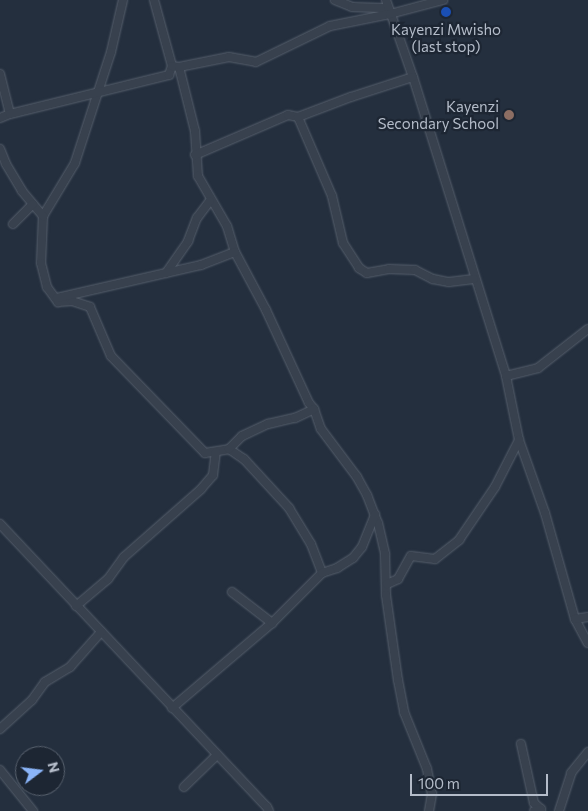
<!DOCTYPE html>
<style>
body{margin:0}
#map{position:relative;width:588px;height:811px;overflow:hidden;background:#242f3e;font-family:Commissioner,sans-serif}
div>[style]{position:absolute}
[style*='--x']{left:calc(var(--x)*1px);top:calc(var(--y)*1px);width:calc(var(--w)*1px);rotate:calc(var(--a)*1deg)}
.roads{filter:drop-shadow(0 0 1px #565f6c) drop-shadow(0 0 1px #565f6c)}
.minor>*{height:8px;margin:-4px;padding:0 4px;transform-origin:4px;border-radius:4px;background:#38414e}
.dots>*{width:14px;height:14px;translate:-50% -50%;box-sizing:border-box;border:2px solid #1d2633;border-radius:50%}
span{translate:-50% -50%;white-space:nowrap;text-align:center;line-height:1.15;-webkit-text-stroke:4.5px #1d2633;paint-order:stroke}
.poi-label{font-size:15px;color:#b4bcc9}
.right{translate:-100% -50%;text-align:right}
.north{position:absolute;left:15px;top:746px;width:50px;height:50px;box-sizing:border-box;background:#1d2633;border:1px solid #59626f;border-radius:50%;rotate:75deg;font-size:14px;font-weight:700;line-height:20px;text-align:center;color:#b4bcc9}
.north::after{content:'';display:block;margin:auto;width:18px;height:22px;background:#8ab4f8;clip-path:polygon(50% 0,100% 100%,50% 72%,0 100%)}
.scale{position:absolute;left:410px;top:774px;width:138px;height:22px;box-sizing:border-box;border:2px solid #b4bcc9;border-top:0;padding-left:6px;font-size:15px;line-height:18px;white-space:nowrap;color:#b4bcc9;-webkit-text-stroke:4px #1d2633;paint-order:stroke}
</style>
<div id="map">
<div class="roads">
<div class="minor">
<div style="--x:123;--y:0;--w:53;--a:103"></div>
<div style="--x:111;--y:52;--w:117;--a:108"></div>
<div style="--x:75;--y:163;--w:62;--a:121.1"></div>
<div style="--x:43;--y:216;--w:47;--a:92.4"></div>
<div style="--x:41;--y:263;--w:25;--a:76"></div>
<div style="--x:47;--y:287;--w:19;--a:54"></div>
<div style="--x:58;--y:302;--w:14;--a:-4"></div>
<div style="--x:72;--y:301;--w:19;--a:18"></div>
<div style="--x:90;--y:307;--w:53;--a:66.8"></div>
<div style="--x:111;--y:356;--w:135;--a:45.9"></div>
<div style="--x:205;--y:453;--w:24;--a:-9"></div>
<div style="--x:229;--y:449;--w:18;--a:34"></div>
<div style="--x:244;--y:459;--w:67;--a:47.4"></div>
<div style="--x:289;--y:508;--w:42;--a:58.6"></div>
<div style="--x:311;--y:544;--w:31;--a:69"></div>
<div style="--x:154;--y:0;--w:68;--a:74.7"></div>
<div style="--x:335;--y:0;--w:18;--a:22"></div>
<div style="--x:352;--y:7;--w:36;--a:2"></div>
<div style="--x:386;--y:0;--w:82;--a:70.7"></div>
<div style="--x:413;--y:77;--w:313;--a:72.7"></div>
<div style="--x:506;--y:376;--w:65;--a:78.5"></div>
<div style="--x:519;--y:440;--w:77;--a:70.4"></div>
<div style="--x:545;--y:513;--w:110;--a:74.2"></div>
<div style="--x:575;--y:619;--w:27;--a:62"></div>
<div style="--x:179;--y:67;--w:66;--a:76"></div>
<div style="--x:195;--y:131;--w:45;--a:86.2"></div>
<div style="--x:198;--y:176;--w:58;--a:59.9"></div>
<div style="--x:227;--y:226;--w:27;--a:73"></div>
<div style="--x:235;--y:252;--w:66;--a:61.9"></div>
<div style="--x:266;--y:310;--w:102;--a:65.2"></div>
<div style="--x:309;--y:403;--w:8;--a:50"></div>
<div style="--x:314;--y:409;--w:21;--a:71"></div>
<div style="--x:321;--y:429;--w:60;--a:53.1"></div>
<div style="--x:357;--y:477;--w:21;--a:61"></div>
<div style="--x:367;--y:495;--w:30;--a:69"></div>
<div style="--x:378;--y:523;--w:32;--a:77"></div>
<div style="--x:385;--y:554;--w:41;--a:88.6"></div>
<div style="--x:386;--y:595;--w:86;--a:82"></div>
<div style="--x:398;--y:680;--w:33;--a:79"></div>
<div style="--x:404;--y:712;--w:61;--a:68"></div>
<div style="--x:427;--y:769;--w:25;--a:79"></div>
<div style="--x:432;--y:794;--w:17;--a:100"></div>
<div style="--x:0;--y:74;--w:41;--a:76"></div>
<div style="--x:298;--y:117;--w:86;--a:66.7"></div>
<div style="--x:332;--y:196;--w:48;--a:76.8"></div>
<div style="--x:343;--y:243;--w:30;--a:57"></div>
<div style="--x:359;--y:268;--w:9;--a:32"></div>
<div style="--x:367;--y:273;--w:22;--a:-10"></div>
<div style="--x:389;--y:269;--w:26;--a:2"></div>
<div style="--x:415;--y:270;--w:20;--a:27"></div>
<div style="--x:433;--y:279;--w:16;--a:11"></div>
<div style="--x:449;--y:282;--w:25;--a:-7"></div>
<div style="--x:0;--y:118;--w:11;--a:-22"></div>
<div style="--x:10;--y:114;--w:164;--a:-13.8"></div>
<div style="--x:169;--y:75;--w:9;--a:-72"></div>
<div style="--x:172;--y:66;--w:7;--a:8"></div>
<div style="--x:179;--y:67;--w:51;--a:-11.3"></div>
<div style="--x:229;--y:57;--w:27;--a:10"></div>
<div style="--x:256;--y:62;--w:82;--a:-25.9"></div>
<div style="--x:330;--y:26;--w:61;--a:-11.3"></div>
<div style="--x:390;--y:14;--w:55;--a:-14.8"></div>
<div style="--x:0;--y:149;--w:16;--a:68"></div>
<div style="--x:6;--y:164;--w:31;--a:59"></div>
<div style="--x:22;--y:191;--w:33;--a:50"></div>
<div style="--x:195;--y:155;--w:101;--a:-23.3"></div>
<div style="--x:288;--y:115;--w:10;--a:11"></div>
<div style="--x:298;--y:117;--w:57;--a:-20.7"></div>
<div style="--x:351;--y:97;--w:65;--a:-17.9"></div>
<div style="--x:13;--y:224;--w:28;--a:-45"></div>
<div style="--x:166;--y:273;--w:39;--a:-55"></div>
<div style="--x:188;--y:241;--w:25;--a:-69"></div>
<div style="--x:197;--y:218;--w:21;--a:-53"></div>
<div style="--x:57;--y:298;--w:148;--a:-12.9"></div>
<div style="--x:201;--y:265;--w:36;--a:-21"></div>
<div style="--x:506;--y:376;--w:33;--a:-14"></div>
<div style="--x:538;--y:368;--w:63;--a:-38"></div>
<div style="--x:229;--y:449;--w:18;--a:-45"></div>
<div style="--x:242;--y:436;--w:29;--a:-25"></div>
<div style="--x:268;--y:424;--w:28;--a:-13"></div>
<div style="--x:295;--y:418;--w:21;--a:-25"></div>
<div style="--x:0;--y:524;--w:389;--a:46.7"></div>
<div style="--x:267;--y:807;--w:4;--a:63"></div>
<div style="--x:387;--y:584;--w:12;--a:-24"></div>
<div style="--x:398;--y:579;--w:26;--a:-61"></div>
<div style="--x:411;--y:556;--w:24;--a:7"></div>
<div style="--x:435;--y:559;--w:31;--a:-38"></div>
<div style="--x:459;--y:540;--w:64;--a:-55.8"></div>
<div style="--x:495;--y:487;--w:53;--a:-62.9"></div>
<div style="--x:232;--y:592;--w:51;--a:37.8"></div>
<div style="--x:76;--y:606;--w:42;--a:-40.2"></div>
<div style="--x:108;--y:579;--w:27;--a:-54"></div>
<div style="--x:124;--y:557;--w:103;--a:-41.4"></div>
<div style="--x:201;--y:489;--w:18;--a:-49"></div>
<div style="--x:213;--y:475;--w:23;--a:-83"></div>
<div style="--x:575;--y:619;--w:13;--a:-9"></div>
<div style="--x:172;--y:708;--w:131;--a:-40.4"></div>
<div style="--x:272;--y:623;--w:71;--a:-45"></div>
<div style="--x:322;--y:573;--w:16;--a:-18"></div>
<div style="--x:337;--y:568;--w:19;--a:-32"></div>
<div style="--x:353;--y:558;--w:14;--a:-51"></div>
<div style="--x:362;--y:547;--w:35;--a:-68"></div>
<div style="--x:0;--y:729;--w:43;--a:-42.2"></div>
<div style="--x:32;--y:700;--w:22;--a:-54"></div>
<div style="--x:45;--y:682;--w:29;--a:-31"></div>
<div style="--x:70;--y:667;--w:47;--a:-48.5"></div>
<div style="--x:521;--y:744;--w:60;--a:77.6"></div>
<div style="--x:534;--y:803;--w:9;--a:41"></div>
<div style="--x:541;--y:809;--w:7;--a:164"></div>
<div style="--x:0;--y:770;--w:53;--a:51.2"></div>
<div style="--x:184;--y:787;--w:46;--a:-44.1"></div>
<div style="--x:559;--y:811;--w:40;--a:-72"></div>
<div style="--x:571;--y:773;--w:27;--a:-51"></div>
</div>
</div>
<div class="dots">
<div style="left:446px;top:12px;background:#1a4fb4"></div>
<div style="left:509px;top:115px;background:#8d6e63"></div>
</div>
<div class="poi-label">
<span style="left:446px;top:38px">Kayenzi Mwisho<br>(last stop)</span>
<span class="right" style="left:499px;top:115px">Kayenzi<br>Secondary School</span>
</div>
<div class="north">N</div>
<div class="scale">100 m</div>
</div>
